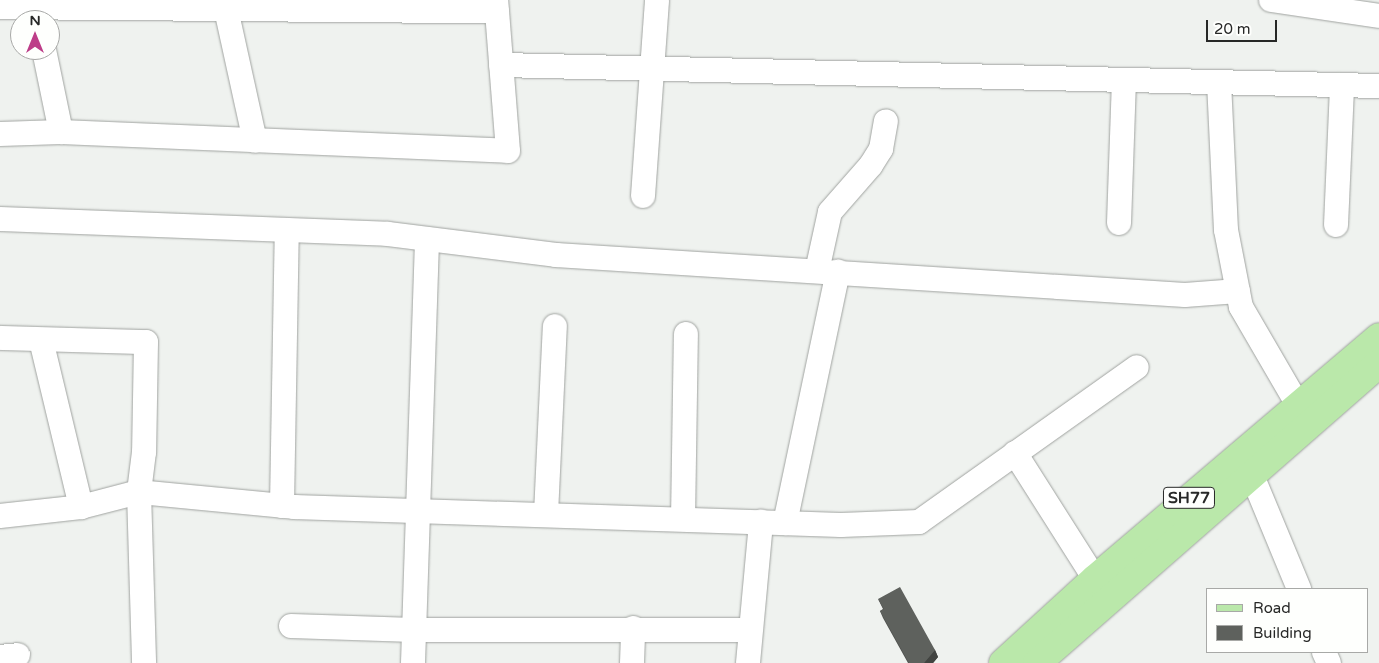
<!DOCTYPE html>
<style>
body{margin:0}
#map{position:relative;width:1379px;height:663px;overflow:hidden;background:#eff2ef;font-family:"Varela Round",sans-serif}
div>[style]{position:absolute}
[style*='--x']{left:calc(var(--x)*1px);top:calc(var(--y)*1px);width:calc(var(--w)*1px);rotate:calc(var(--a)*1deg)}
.roads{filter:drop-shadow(0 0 1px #a0a3a0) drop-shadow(0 0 1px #a0a3a0)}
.minor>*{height:24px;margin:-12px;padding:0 12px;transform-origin:12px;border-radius:12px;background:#fff}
.major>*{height:28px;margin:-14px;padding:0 14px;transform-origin:14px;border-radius:14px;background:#bae8aa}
.wall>*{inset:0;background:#515350}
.shaded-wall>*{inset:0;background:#424441}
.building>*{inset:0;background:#5e615d}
span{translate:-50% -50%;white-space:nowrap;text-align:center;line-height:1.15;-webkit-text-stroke:5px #fefffd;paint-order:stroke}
.shield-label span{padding:1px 4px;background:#fefffd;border:1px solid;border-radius:4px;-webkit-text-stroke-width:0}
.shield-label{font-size:16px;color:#272827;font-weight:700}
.legend{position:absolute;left:1206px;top:588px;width:162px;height:65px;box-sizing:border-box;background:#fefffd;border:1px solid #a8a9a7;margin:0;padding:6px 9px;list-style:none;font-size:15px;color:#272827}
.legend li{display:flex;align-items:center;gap:10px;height:25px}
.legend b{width:25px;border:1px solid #a8a9a7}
.north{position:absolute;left:10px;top:10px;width:50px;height:50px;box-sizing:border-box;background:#fefffd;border:1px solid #a8a9a7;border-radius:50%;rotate:0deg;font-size:14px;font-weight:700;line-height:20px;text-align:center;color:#272827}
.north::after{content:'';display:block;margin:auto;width:18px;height:22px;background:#bd3d88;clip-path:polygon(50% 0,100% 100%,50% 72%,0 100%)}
.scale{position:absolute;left:1206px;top:20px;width:71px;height:22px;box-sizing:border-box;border:2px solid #272827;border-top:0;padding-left:6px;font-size:15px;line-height:18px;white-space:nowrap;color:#272827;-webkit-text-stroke:4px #fefffd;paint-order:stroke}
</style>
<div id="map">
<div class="roads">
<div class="minor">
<div style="--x:224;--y:0;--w:144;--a:77.6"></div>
<div style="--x:1271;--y:0;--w:109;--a:8.4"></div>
<div style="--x:0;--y:7;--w:497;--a:0.5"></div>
<div style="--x:44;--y:50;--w:84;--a:78.3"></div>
<div style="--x:501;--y:65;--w:878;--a:1.37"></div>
<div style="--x:1219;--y:82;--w:148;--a:87.3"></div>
<div style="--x:1226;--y:230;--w:78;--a:79"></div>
<div style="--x:1241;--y:307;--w:113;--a:59.8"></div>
<div style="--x:0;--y:134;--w:61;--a:-1.9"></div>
<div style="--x:61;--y:132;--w:447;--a:2.4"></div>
<div style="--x:508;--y:151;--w:151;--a:-94.5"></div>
<div style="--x:643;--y:196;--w:196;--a:-85.9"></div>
<div style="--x:0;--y:219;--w:388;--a:2.2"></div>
<div style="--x:388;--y:234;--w:169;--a:7.1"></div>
<div style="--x:556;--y:255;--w:630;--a:3.64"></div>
<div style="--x:1185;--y:295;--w:53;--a:-4.3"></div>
<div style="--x:1119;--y:223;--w:142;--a:-88"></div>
<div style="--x:1336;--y:225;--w:140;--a:-87.5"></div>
<div style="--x:817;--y:271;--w:60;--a:-77.6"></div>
<div style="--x:830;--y:212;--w:62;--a:-48.9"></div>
<div style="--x:871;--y:165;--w:19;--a:-58"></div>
<div style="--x:881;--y:149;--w:28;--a:-80"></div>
<div style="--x:0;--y:338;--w:146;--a:1.6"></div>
<div style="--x:146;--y:342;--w:110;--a:91"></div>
<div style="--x:144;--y:452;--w:40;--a:97.1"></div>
<div style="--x:139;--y:492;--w:156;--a:5.5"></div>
<div style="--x:294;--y:507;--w:547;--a:1.88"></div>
<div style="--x:841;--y:525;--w:78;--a:-2.2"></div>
<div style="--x:919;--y:522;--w:267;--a:-35.4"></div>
<div style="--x:41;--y:340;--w:172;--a:76.5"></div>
<div style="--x:1015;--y:453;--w:149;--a:57.6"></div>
<div style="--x:1251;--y:473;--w:126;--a:67.5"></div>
<div style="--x:282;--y:506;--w:276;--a:-89"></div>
<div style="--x:546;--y:514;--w:188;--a:-87.3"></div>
<div style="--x:0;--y:516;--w:81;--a:-6.3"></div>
<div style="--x:81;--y:507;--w:60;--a:-14.5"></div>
<div style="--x:139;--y:492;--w:171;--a:88.3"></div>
<div style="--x:683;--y:519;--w:185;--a:-89.1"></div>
<div style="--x:785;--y:523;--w:257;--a:-78.1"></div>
<div style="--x:291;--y:626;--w:123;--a:1.9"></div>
<div style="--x:414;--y:630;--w:336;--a:0"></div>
<div style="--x:1324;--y:652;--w:12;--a:66"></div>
<div style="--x:0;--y:657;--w:18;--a:-6"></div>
<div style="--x:413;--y:663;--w:424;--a:-88.1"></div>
<div style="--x:632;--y:663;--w:35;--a:-88"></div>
<div style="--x:748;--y:663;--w:142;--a:-84.7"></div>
</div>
<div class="major">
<div style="--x:1003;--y:663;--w:125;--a:-42.4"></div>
<div style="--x:1095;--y:579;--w:373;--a:-40.4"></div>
<div style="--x:1037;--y:663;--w:454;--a:-41.2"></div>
</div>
</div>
<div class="wall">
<div style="clip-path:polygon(878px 599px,935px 650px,938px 657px,933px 663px,908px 663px,883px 618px,880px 611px,883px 609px)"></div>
</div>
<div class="shaded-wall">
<div style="clip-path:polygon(935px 650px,938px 657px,933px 663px,924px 663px)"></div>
</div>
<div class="building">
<div style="clip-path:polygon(900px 587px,935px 650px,924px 663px,909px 663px,880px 611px,884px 609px,878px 599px)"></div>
</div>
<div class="shield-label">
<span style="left:1189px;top:498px">SH77</span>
</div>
<ul class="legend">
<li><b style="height:6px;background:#bae8aa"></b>Road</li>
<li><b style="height:14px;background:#5e615d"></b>Building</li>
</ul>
<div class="north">N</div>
<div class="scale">20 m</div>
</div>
